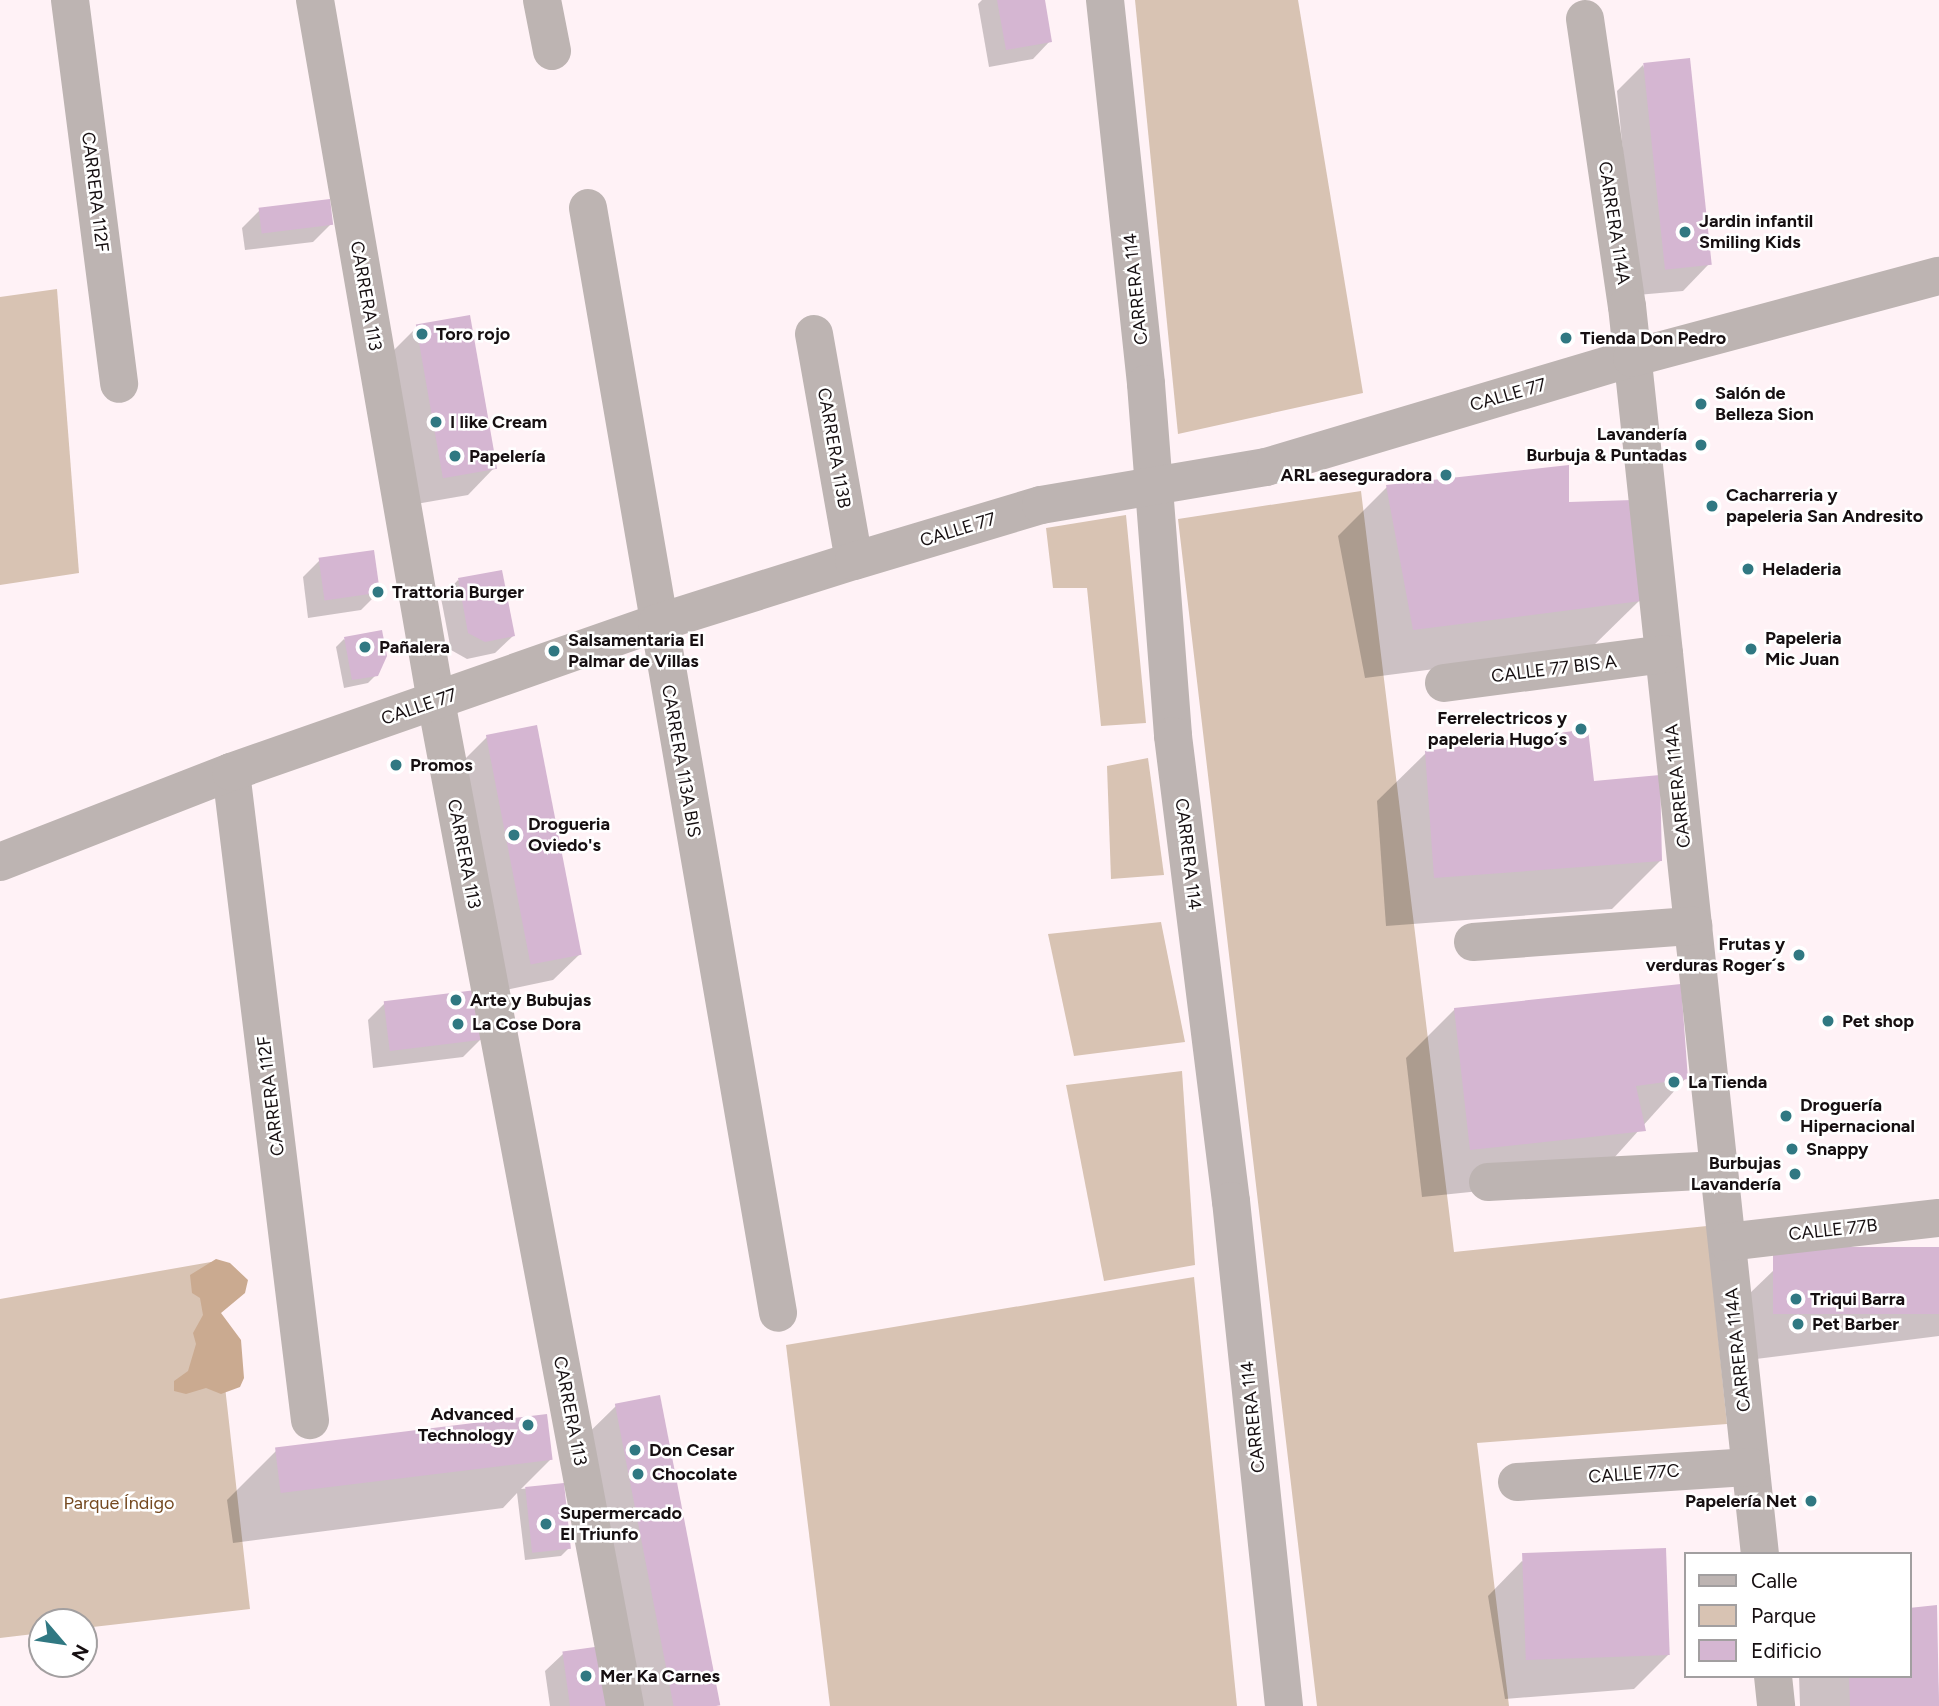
<!DOCTYPE html>
<meta charset="utf-8">
<style>
body{margin:0}
#map{position:relative;width:1939px;height:1706px;overflow:hidden;background:#fff2f6;font-family:Figtree,sans-serif}
div>[style]{position:absolute}
[style*='--x']{left:calc(var(--x)*1px);top:calc(var(--y)*1px);width:calc(var(--w)*1px);rotate:calc(var(--a)*1deg)}
.green>*{inset:0;background:#d8c3b3}
.forest>*{inset:0;background:#caaa90}
.shadow>*{inset:0;background:#0003}
.building>*{inset:0;background:#d5b6d2;transform-origin:0 0}
.minor>*{height:38px;margin:-19px;padding:0 19px;transform-origin:19px;border-radius:19px;background:#bdb4b2}
.dots>*{width:19px;height:19px;translate:-50% -50%;box-sizing:border-box;border:4px solid #fff;border-radius:50%}
span{translate:-50% -50%;white-space:nowrap;text-align:center;line-height:1.15;-webkit-text-stroke:5px #fff;paint-order:stroke}
.street-label{font-size:18px;color:#160f11}
.poi-label{font-size:18px;color:#160f11;font-weight:700}
.left{translate:0 -50%;text-align:left}
.right{translate:-100% -50%;text-align:right}
.park-label{font-size:18px;color:#754920}
.legend{position:absolute;left:1684px;top:1552px;width:228px;height:126px;box-sizing:border-box;background:#fff;border:2px solid #a29fa0;margin:0;padding:9px 12px;list-style:none;font-size:21px;color:#160f11}
.legend li{display:flex;align-items:center;gap:14px;height:35px}
.legend b{width:35px;border:2px solid #a29fa0}
.north{position:absolute;left:28px;top:1608px;width:70px;height:70px;box-sizing:border-box;background:#fff;border:2px solid #a29fa0;border-radius:50%;rotate:119deg;font-size:19px;font-weight:700;line-height:28px;text-align:center;color:#160f11}
.north::after{content:'';display:block;margin:auto;width:24px;height:32px;background:#307882;clip-path:polygon(50% 0,100% 100%,50% 72%,0 100%)}
</style>
<div id="map">
<div class="green">
<div style="clip-path:polygon(1135px 0,1298px 0,1363px 393px,1178px 434px)"></div>
<div style="clip-path:polygon(57px 289px,79px 573px,0 585px,0 297px)"></div>
<div style="clip-path:polygon(1361px 491px,1454px 1252px,1707px 1226px,1727px 1424px,1477px 1443px,1509px 1706px,1317px 1706px,1178px 519px)"></div>
<div style="clip-path:polygon(1126px 515px,1146px 723px,1101px 726px,1087px 588px,1053px 588px,1046px 528px)"></div>
<div style="clip-path:polygon(1148px 758px,1164px 875px,1111px 879px,1107px 766px)"></div>
<div style="clip-path:polygon(1161px 922px,1185px 1042px,1074px 1056px,1048px 934px)"></div>
<div style="clip-path:polygon(1182px 1071px,1195px 1265px,1104px 1281px,1066px 1085px)"></div>
<div style="clip-path:polygon(211px 1262px,250px 1609px,84px 1628px,84px 1622px,42px 1622px,42px 1633px,0 1638px,0 1299px)"></div>
<div style="clip-path:polygon(1194px 1277px,1237px 1706px,830px 1706px,786px 1345px)"></div>
</div>
<div class="forest">
<div style="clip-path:polygon(216px 1259px,230px 1263px,248px 1280px,245px 1293px,221px 1313px,241px 1340px,244px 1378px,240px 1387px,221px 1394px,206px 1388px,186px 1394px,174px 1391px,174px 1381px,188px 1371px,196px 1344px,193px 1333px,203px 1315px,200px 1298px,192px 1293px,190px 1275px)"></div>
</div>
<div class="shadow">
<div style="clip-path:polygon(982px 0,1043px 0,1050px 41px,1033px 59px,989px 67px,978px 4px)"></div>
<div style="clip-path:polygon(1643px 65px,1709px 264px,1683px 291px,1637px 295px,1617px 91px)"></div>
<div style="clip-path:polygon(260px 210px,331px 224px,313px 242px,245px 250px,242px 228px)"></div>
<div style="clip-path:polygon(417px 327px,494px 468px,468px 495px,416px 504px,391px 353px)"></div>
<div style="clip-path:polygon(1387px 487px,1567px 503px,1639px 601px,1590px 649px,1365px 678px,1338px 536px)"></div>
<div style="clip-path:polygon(320px 560px,378px 593px,361px 610px,308px 618px,303px 577px)"></div>
<div style="clip-path:polygon(458px 580px,513px 636px,495px 653px,467px 659px,451px 650px,441px 598px)"></div>
<div style="clip-path:polygon(344px 639px,376px 675px,368px 683px,344px 688px,336px 647px)"></div>
<div style="clip-path:polygon(487px 737px,580px 954px,553px 980px,506px 990px,461px 763px)"></div>
<div style="clip-path:polygon(1426px 753px,1592px 783px,1661px 860px,1612px 909px,1386px 926px,1377px 801px)"></div>
<div style="clip-path:polygon(385px 1003px,481px 1039px,463px 1057px,373px 1068px,368px 1020px)"></div>
<div style="clip-path:polygon(1455px 1009px,1686px 1078px,1595px 1179px,1422px 1197px,1406px 1058px)"></div>
<div style="clip-path:polygon(1939px 1248px,1939px 1336px,1756px 1359px,1748px 1295px,1775px 1269px)"></div>
<div style="clip-path:polygon(616px 1406px,716px 1706px,550px 1706px,545px 1671px,563px 1654px,603px 1648px,567px 1454px)"></div>
<div style="clip-path:polygon(276px 1451px,551px 1459px,521px 1489px,563px 1485px,569px 1548px,561px 1556px,525px 1560px,517px 1493px,503px 1508px,233px 1543px,227px 1500px)"></div>
<div style="clip-path:polygon(1522px 1561px,1668px 1655px,1634px 1689px,1505px 1699px,1488px 1596px)"></div>
<div style="clip-path:polygon(1935px 1607px,1939px 1706px,1800px 1706px,1799px 1676px,1909px 1676px)"></div>
</div>
<div class="building">
<div style="clip-path:polygon(997px 0,1045px 0,1052px 42px,1006px 50px)"></div>
<div style="left:1690px;top:58px;width:208px;height:47px;rotate:84deg"></div>
<div style="left:330px;top:199px;width:26px;height:72px;rotate:83deg"></div>
<div style="left:470px;top:315px;width:156px;height:55px;rotate:80deg"></div>
<div style="clip-path:polygon(1569px 465px,1569px 502px,1633px 500px,1641px 601px,1413px 630px,1386px 485px)"></div>
<div style="left:374px;top:550px;width:43px;height:56px;rotate:82deg"></div>
<div style="clip-path:polygon(502px 570px,515px 636px,485px 642px,468px 633px,458px 578px)"></div>
<div style="clip-path:polygon(382px 630px,387px 656px,378px 676px,352px 680px,344px 637px)"></div>
<div style="left:537px;top:725px;width:234px;height:52px;rotate:79deg"></div>
<div style="clip-path:polygon(1588px 729px,1594px 781px,1660px 775px,1662px 861px,1434px 878px,1425px 751px)"></div>
<div style="clip-path:polygon(1681px 984px,1688px 1079px,1636px 1086px,1646px 1131px,1470px 1150px,1454px 1008px)"></div>
<div style="left:476px;top:990px;width:50px;height:93px;rotate:83deg"></div>
<div style="left:1939px;top:1247px;width:67px;height:166px;rotate:90deg"></div>
<div style="left:660px;top:1395px;width:316px;height:46px;rotate:79deg"></div>
<div style="left:547px;top:1414px;width:46px;height:274px;rotate:83deg"></div>
<div style="left:564px;top:1483px;width:66px;height:39px;rotate:84deg"></div>
<div style="left:1666px;top:1548px;width:107px;height:144px;rotate:88deg"></div>
<div style="clip-path:polygon(1937px 1605px,1939px 1706px,1850px 1706px,1849px 1676px,1909px 1676px,1909px 1608px)"></div>
<div style="left:602px;top:1646px;width:61px;height:40px;rotate:82deg"></div>
</div>
<div class="minor">
<div style="--x:70;--y:0;--w:387;--a:82.7"></div>
<div style="--x:315;--y:0;--w:711;--a:80.21"></div>
<div style="--x:436;--y:701;--w:1023;--a:79.35"></div>
<div style="--x:542;--y:0;--w:52;--a:78.9"></div>
<div style="--x:1105;--y:0;--w:386;--a:83.9"></div>
<div style="--x:1146;--y:384;--w:353;--a:85.6"></div>
<div style="--x:1173;--y:736;--w:469;--a:82.9"></div>
<div style="--x:1231;--y:1201;--w:508;--a:84.01"></div>
<div style="--x:1585;--y:19;--w:290;--a:81.7"></div>
<div style="--x:1627;--y:306;--w:1255;--a:83.92"></div>
<div style="--x:588;--y:208;--w:1121;--a:80.24"></div>
<div style="--x:814;--y:334;--w:230;--a:80"></div>
<div style="--x:1444;--y:683;--w:222;--a:-7.5"></div>
<div style="--x:231;--y:772;--w:653;--a:83.05"></div>
<div style="--x:0;--y:862;--w:248;--a:-21.3"></div>
<div style="--x:231;--y:772;--w:451;--a:-19.3"></div>
<div style="--x:657;--y:623;--w:207;--a:-17.5"></div>
<div style="--x:854;--y:561;--w:195;--a:-16.7"></div>
<div style="--x:1041;--y:505;--w:228;--a:-9.6"></div>
<div style="--x:1266;--y:467;--w:382;--a:-16.6"></div>
<div style="--x:1632;--y:358;--w:318;--a:-15"></div>
<div style="--x:1473;--y:942;--w:221;--a:-4.2"></div>
<div style="--x:1488;--y:1182;--w:231;--a:-3"></div>
<div style="--x:1727;--y:1242;--w:213;--a:-6.5"></div>
<div style="--x:1517;--y:1482;--w:234;--a:-3.7"></div>
<div style="--x:1773;--y:1676;--w:30;--a:84"></div>
</div>
<div class="dots">
<div style="left:1685px;top:232px;background:#307882"></div>
<div style="left:422px;top:334px;background:#307882"></div>
<div style="left:1566px;top:338px;background:#307882"></div>
<div style="left:1701px;top:404px;background:#307882"></div>
<div style="left:436px;top:422px;background:#307882"></div>
<div style="left:1701px;top:445px;background:#307882"></div>
<div style="left:455px;top:456px;background:#307882"></div>
<div style="left:1446px;top:475px;background:#307882"></div>
<div style="left:1712px;top:506px;background:#307882"></div>
<div style="left:1748px;top:569px;background:#307882"></div>
<div style="left:378px;top:592px;background:#307882"></div>
<div style="left:365px;top:647px;background:#307882"></div>
<div style="left:1751px;top:649px;background:#307882"></div>
<div style="left:554px;top:651px;background:#307882"></div>
<div style="left:1581px;top:729px;background:#307882"></div>
<div style="left:396px;top:765px;background:#307882"></div>
<div style="left:514px;top:835px;background:#307882"></div>
<div style="left:1799px;top:955px;background:#307882"></div>
<div style="left:456px;top:1000px;background:#307882"></div>
<div style="left:1828px;top:1021px;background:#307882"></div>
<div style="left:458px;top:1024px;background:#307882"></div>
<div style="left:1674px;top:1082px;background:#307882"></div>
<div style="left:1786px;top:1116px;background:#307882"></div>
<div style="left:1792px;top:1149px;background:#307882"></div>
<div style="left:1795px;top:1174px;background:#307882"></div>
<div style="left:1796px;top:1299px;background:#307882"></div>
<div style="left:1798px;top:1324px;background:#307882"></div>
<div style="left:528px;top:1425px;background:#307882"></div>
<div style="left:635px;top:1450px;background:#307882"></div>
<div style="left:638px;top:1474px;background:#307882"></div>
<div style="left:1811px;top:1501px;background:#307882"></div>
<div style="left:546px;top:1524px;background:#307882"></div>
<div style="left:586px;top:1676px;background:#307882"></div>
</div>
<div class="street-label">
<span style="left:95px;top:192px;rotate:83deg">CARRERA 112F</span>
<span style="left:1614px;top:223px;rotate:81deg">CARRERA 114A</span>
<span style="left:1136px;top:289px;rotate:-96deg">CARRERA 114</span>
<span style="left:366px;top:296px;rotate:80deg">CARRERA 113</span>
<span style="left:1508px;top:395px;rotate:-16deg">CALLE 77</span>
<span style="left:834px;top:448px;rotate:80deg">CARRERA 113B</span>
<span style="left:958px;top:530px;rotate:-17deg">CALLE 77</span>
<span style="left:1554px;top:669px;rotate:-7deg">CALLE 77 BIS A</span>
<span style="left:419px;top:707px;rotate:-19deg">CALLE 77</span>
<span style="left:681px;top:761px;rotate:80deg">CARRERA 113A BIS</span>
<span style="left:1678px;top:786px;rotate:-96deg">CARRERA 114A</span>
<span style="left:464px;top:854px;rotate:79deg">CARRERA 113</span>
<span style="left:1188px;top:854px;rotate:83deg">CARRERA 114</span>
<span style="left:271px;top:1096px;rotate:-97deg">CARRERA 112F</span>
<span style="left:1833px;top:1230px;rotate:-6deg">CALLE 77B</span>
<span style="left:1738px;top:1350px;rotate:-96deg">CARRERA 114A</span>
<span style="left:570px;top:1411px;rotate:79deg">CARRERA 113</span>
<span style="left:1253px;top:1417px;rotate:-96deg">CARRERA 114</span>
<span style="left:1634px;top:1474px;rotate:-4deg">CALLE 77C</span>
</div>
<div class="poi-label">
<span class="left" style="left:1699px;top:232px">Jardin infantil<br>Smiling Kids</span>
<span class="left" style="left:436px;top:334px">Toro rojo</span>
<span class="left" style="left:1580px;top:338px">Tienda Don Pedro</span>
<span class="left" style="left:1715px;top:404px">Salón de<br>Belleza Sion</span>
<span class="left" style="left:450px;top:422px">I like Cream</span>
<span class="right" style="left:1687px;top:445px">Lavandería<br>Burbuja &amp; Puntadas</span>
<span class="left" style="left:469px;top:456px">Papelería</span>
<span class="right" style="left:1432px;top:475px">ARL aeseguradora</span>
<span class="left" style="left:1726px;top:506px">Cacharreria y<br>papeleria San Andresito</span>
<span class="left" style="left:1762px;top:569px">Heladeria</span>
<span class="left" style="left:392px;top:592px">Trattoria Burger</span>
<span class="left" style="left:1765px;top:649px">Papeleria<br>Mic Juan</span>
<span class="left" style="left:568px;top:651px">Salsamentaria El<br>Palmar de Villas</span>
<span class="left" style="left:379px;top:647px">Pañalera</span>
<span class="right" style="left:1567px;top:729px">Ferrelectricos y<br>papeleria Hugo´s</span>
<span class="left" style="left:410px;top:765px">Promos</span>
<span class="left" style="left:528px;top:835px">Drogueria<br>Oviedo's</span>
<span class="right" style="left:1785px;top:955px">Frutas y<br>verduras Roger´s</span>
<span class="left" style="left:470px;top:1000px">Arte y Bubujas</span>
<span class="left" style="left:1842px;top:1021px">Pet shop</span>
<span class="left" style="left:472px;top:1024px">La Cose Dora</span>
<span class="left" style="left:1688px;top:1082px">La Tienda</span>
<span class="left" style="left:1800px;top:1116px">Droguería<br>Hipernacional</span>
<span class="left" style="left:1806px;top:1149px">Snappy</span>
<span class="right" style="left:1781px;top:1174px">Burbujas<br>Lavandería</span>
<span class="left" style="left:1810px;top:1299px">Triqui Barra</span>
<span class="left" style="left:1812px;top:1324px">Pet Barber</span>
<span class="right" style="left:514px;top:1425px">Advanced<br>Technology</span>
<span class="left" style="left:649px;top:1450px">Don Cesar</span>
<span class="left" style="left:652px;top:1474px">Chocolate</span>
<span class="right" style="left:1797px;top:1501px">Papelería Net</span>
<span class="left" style="left:560px;top:1524px">Supermercado<br>El Triunfo</span>
<span class="left" style="left:600px;top:1676px">Mer Ka Carnes</span>
</div>
<div class="park-label">
<span style="left:119px;top:1503px">Parque Índigo</span>
</div>
<ul class="legend">
<li><b style="height:9px;background:#bdb4b2"></b>Calle</li>
<li><b style="height:19px;background:#d8c3b3"></b>Parque</li>
<li><b style="height:19px;background:#d5b6d2"></b>Edificio</li>
</ul>
<div class="north">N</div>
</div>
